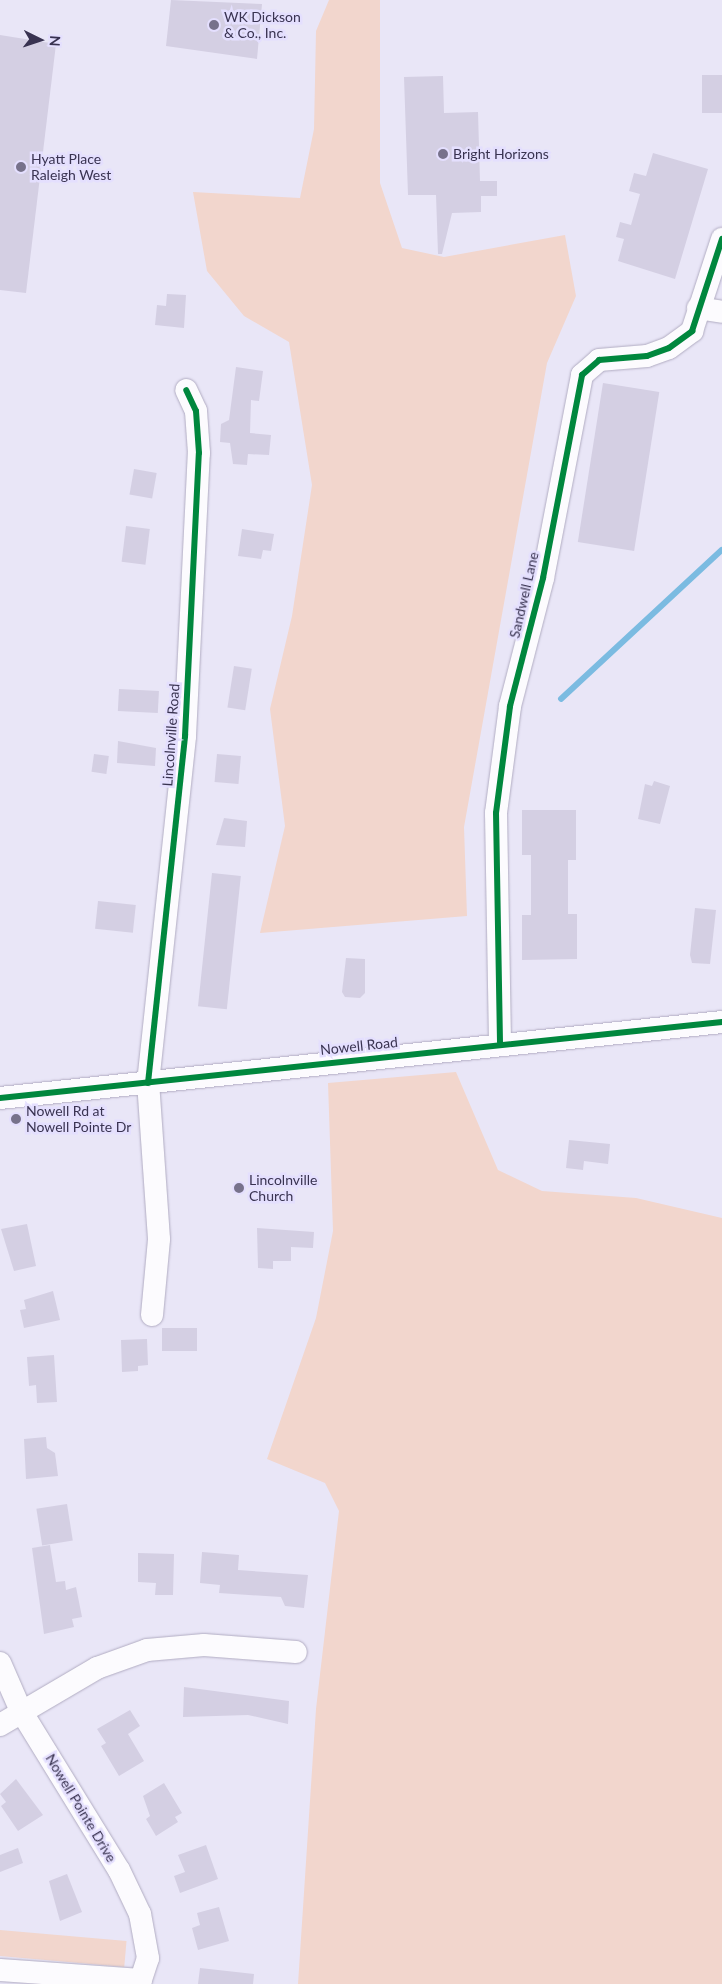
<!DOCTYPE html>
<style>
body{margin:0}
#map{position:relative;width:722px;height:1984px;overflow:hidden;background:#e9e6f7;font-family:Lato,sans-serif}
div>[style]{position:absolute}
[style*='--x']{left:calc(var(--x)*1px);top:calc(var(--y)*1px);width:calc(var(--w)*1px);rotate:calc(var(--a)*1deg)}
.green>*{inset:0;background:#f2d6cd;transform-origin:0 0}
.stream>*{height:5.5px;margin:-2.75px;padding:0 2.75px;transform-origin:2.75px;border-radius:2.75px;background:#7bbbe1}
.building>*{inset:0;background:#d4cfe3;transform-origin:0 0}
.roads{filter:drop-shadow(0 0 1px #b1acc2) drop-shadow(0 0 1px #b1acc2)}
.minor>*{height:22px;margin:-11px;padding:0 11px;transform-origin:11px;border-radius:11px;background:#fcfbfe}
.cycleway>*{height:6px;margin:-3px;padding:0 3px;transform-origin:3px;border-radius:3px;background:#00873e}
.dots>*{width:14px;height:14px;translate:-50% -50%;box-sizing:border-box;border:2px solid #e4dffe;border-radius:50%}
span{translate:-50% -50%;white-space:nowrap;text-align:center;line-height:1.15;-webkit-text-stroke:5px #e4dffe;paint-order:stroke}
.poi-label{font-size:14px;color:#393351}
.left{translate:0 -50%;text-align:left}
.street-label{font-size:14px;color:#393351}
.north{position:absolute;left:15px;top:15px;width:50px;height:50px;-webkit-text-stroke:4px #e4dffe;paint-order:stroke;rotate:94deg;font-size:14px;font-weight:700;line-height:20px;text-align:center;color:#393351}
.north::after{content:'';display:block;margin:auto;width:18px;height:22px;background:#393351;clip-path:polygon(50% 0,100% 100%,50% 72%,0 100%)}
</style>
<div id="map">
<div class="green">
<div style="clip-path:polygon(329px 0,380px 0,380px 183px,402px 248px,444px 257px,565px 235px,576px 296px,547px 363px,464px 827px,467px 916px,260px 933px,285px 826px,270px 709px,292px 616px,312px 485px,289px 342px,244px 316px,207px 271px,193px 192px,300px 198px,314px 129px,316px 31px)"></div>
<div style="clip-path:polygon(456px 1072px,498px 1170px,542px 1191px,636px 1198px,722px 1218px,722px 1984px,298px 1984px,316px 1709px,339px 1511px,325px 1483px,267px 1459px,316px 1318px,333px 1231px,328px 1083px)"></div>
<div style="left:0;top:1930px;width:127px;height:26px;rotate:5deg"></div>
</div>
<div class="stream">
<div style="--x:561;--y:699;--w:219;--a:-42.8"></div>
</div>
<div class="building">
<div style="clip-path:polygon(171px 0,262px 4px,257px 59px,166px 46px)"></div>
<div style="clip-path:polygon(0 35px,56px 44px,26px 293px,0 290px)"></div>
<div style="left:702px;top:75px;width:20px;height:38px"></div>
<div style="clip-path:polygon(443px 76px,444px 113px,478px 112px,480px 181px,497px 181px,497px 196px,481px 196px,481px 212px,452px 213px,442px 254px,438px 254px,436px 195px,408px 195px,404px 77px)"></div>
<div style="clip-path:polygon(653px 153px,708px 169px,675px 279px,618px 261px,624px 239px,616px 237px,620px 222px,631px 225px,640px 194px,629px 191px,634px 173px,646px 176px)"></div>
<div style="clip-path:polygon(167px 294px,186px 295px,184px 328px,155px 325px,157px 305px,166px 306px)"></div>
<div style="clip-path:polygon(236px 367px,263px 371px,259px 401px,251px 400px,250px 433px,271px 435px,269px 455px,248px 454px,247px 465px,233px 464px,230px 443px,220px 442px,221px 424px,229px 420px)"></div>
<div style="left:603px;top:383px;width:57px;height:161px;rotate:9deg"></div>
<div style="left:134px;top:469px;width:23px;height:26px;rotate:10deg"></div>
<div style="left:126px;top:526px;width:24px;height:36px;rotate:7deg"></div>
<div style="clip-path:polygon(242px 529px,274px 534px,271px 551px,263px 550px,261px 559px,238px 556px)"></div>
<div style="left:234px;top:666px;width:18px;height:42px;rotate:9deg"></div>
<div style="left:119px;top:689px;width:40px;height:22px;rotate:3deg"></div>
<div style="clip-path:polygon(118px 741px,156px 748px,155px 766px,117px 763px)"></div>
<div style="left:94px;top:754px;width:15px;height:18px;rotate:8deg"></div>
<div style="left:217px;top:754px;width:24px;height:28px;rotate:5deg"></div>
<div style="clip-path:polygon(654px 781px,670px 786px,660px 824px,638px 819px,645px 784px,652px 786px)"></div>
<div style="clip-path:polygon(522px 810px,576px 810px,576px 860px,568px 860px,568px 914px,577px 914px,577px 959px,522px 960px,522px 915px,531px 915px,531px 855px,522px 855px)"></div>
<div style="clip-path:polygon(224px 818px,247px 821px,245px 847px,216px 845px)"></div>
<div style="left:212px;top:873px;width:29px;height:134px;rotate:6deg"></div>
<div style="left:98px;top:901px;width:38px;height:28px;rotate:6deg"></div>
<div style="clip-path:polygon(695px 908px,716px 910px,710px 964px,692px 963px,690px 955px)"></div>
<div style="clip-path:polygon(346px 958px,365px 959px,365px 993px,360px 998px,345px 997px,342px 992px)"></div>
<div style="clip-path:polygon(569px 1140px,610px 1144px,608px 1164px,584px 1161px,583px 1170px,566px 1168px)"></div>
<div style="clip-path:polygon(27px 1224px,36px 1266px,14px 1271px,1px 1229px)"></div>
<div style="clip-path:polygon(257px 1228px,314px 1232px,313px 1248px,291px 1247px,291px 1261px,273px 1261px,273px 1269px,258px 1268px)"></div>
<div style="clip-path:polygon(53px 1291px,60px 1320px,24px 1328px,20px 1310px,26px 1309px,24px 1300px)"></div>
<div style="left:162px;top:1328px;width:35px;height:23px"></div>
<div style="clip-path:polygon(147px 1339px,148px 1365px,138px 1366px,138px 1371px,122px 1372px,121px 1340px)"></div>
<div style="clip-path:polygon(54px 1355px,57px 1402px,37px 1403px,36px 1385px,29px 1386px,27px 1357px)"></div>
<div style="clip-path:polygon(46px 1437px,47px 1448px,55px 1453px,58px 1476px,26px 1479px,24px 1439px)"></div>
<div style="left:67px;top:1504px;width:37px;height:31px;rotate:81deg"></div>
<div style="clip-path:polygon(50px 1545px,56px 1582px,65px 1581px,66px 1590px,76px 1587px,82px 1617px,72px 1619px,74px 1627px,44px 1634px,32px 1548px)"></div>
<div style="clip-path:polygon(202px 1552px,239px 1555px,238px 1570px,308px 1575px,304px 1608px,285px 1606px,281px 1597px,219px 1593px,220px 1585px,200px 1583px)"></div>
<div style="clip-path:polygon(138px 1553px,174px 1554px,173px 1595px,155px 1595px,156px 1583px,138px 1582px)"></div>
<div style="clip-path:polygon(184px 1687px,289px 1701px,288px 1724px,248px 1715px,183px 1717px)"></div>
<div style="clip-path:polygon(130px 1710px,140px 1726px,128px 1734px,144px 1761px,119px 1776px,101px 1746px,106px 1743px,97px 1729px)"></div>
<div style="clip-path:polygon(16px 1779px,43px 1815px,18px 1831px,1px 1806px,6px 1802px,0 1794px)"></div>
<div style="clip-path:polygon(164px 1783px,182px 1813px,175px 1817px,178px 1822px,156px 1836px,146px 1819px,150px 1816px,143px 1796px)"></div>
<div style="clip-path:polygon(206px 1845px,218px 1879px,180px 1893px,174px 1876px,185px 1872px,178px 1855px)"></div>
<div style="clip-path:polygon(18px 1848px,23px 1863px,0 1872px,0 1855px)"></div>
<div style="clip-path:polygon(67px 1874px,82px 1912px,60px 1921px,49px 1881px)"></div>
<div style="clip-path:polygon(219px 1907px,229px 1941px,198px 1950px,192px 1928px,200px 1925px,197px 1913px)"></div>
<div style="clip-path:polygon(200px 1968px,254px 1974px,253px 1984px,198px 1984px)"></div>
</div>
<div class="roads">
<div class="minor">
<div style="--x:698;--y:308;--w:24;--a:9"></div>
<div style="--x:500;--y:1042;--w:229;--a:-91"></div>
<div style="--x:496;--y:813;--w:108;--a:-82.5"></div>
<div style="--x:510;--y:706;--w:132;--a:-75.5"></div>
<div style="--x:543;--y:578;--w:207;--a:-79.1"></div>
<div style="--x:582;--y:375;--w:23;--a:-41"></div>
<div style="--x:599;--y:360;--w:48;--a:-4.8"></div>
<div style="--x:647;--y:356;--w:23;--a:-20"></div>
<div style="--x:669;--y:348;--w:29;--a:-36"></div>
<div style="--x:692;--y:331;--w:97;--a:-71.9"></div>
<div style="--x:0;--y:1098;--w:726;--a:-6.01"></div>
<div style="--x:152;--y:1315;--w:76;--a:-84.7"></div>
<div style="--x:159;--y:1239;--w:156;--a:-94"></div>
<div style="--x:148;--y:1083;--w:349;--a:-83.9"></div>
<div style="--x:185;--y:736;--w:283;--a:-87.2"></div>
<div style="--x:199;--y:453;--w:42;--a:-94.1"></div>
<div style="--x:196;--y:411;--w:23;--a:-115"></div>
<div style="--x:0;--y:1663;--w:52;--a:66.4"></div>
<div style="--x:21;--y:1711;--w:187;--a:58.4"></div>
<div style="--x:119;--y:1870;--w:49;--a:64.5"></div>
<div style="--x:140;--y:1914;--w:45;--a:79.7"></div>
<div style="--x:148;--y:1958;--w:23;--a:108"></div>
<div style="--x:141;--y:1980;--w:141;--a:-175.9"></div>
<div style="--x:0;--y:1725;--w:113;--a:-30.4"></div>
<div style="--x:97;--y:1668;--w:53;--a:-19.8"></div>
<div style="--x:147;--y:1650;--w:57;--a:-5"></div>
<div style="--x:204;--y:1645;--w:92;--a:4.4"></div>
</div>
</div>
<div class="cycleway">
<div style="--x:500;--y:1042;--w:229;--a:-91"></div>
<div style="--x:496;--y:813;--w:108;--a:-82.5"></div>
<div style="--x:510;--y:706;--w:132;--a:-75.5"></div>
<div style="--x:543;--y:578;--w:207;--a:-79.1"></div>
<div style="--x:582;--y:375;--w:23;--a:-41"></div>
<div style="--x:599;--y:360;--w:48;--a:-4.8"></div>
<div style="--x:647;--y:356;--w:23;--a:-20"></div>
<div style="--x:669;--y:348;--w:29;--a:-36"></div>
<div style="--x:692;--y:331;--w:97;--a:-71.9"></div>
<div style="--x:148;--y:1083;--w:349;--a:-83.9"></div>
<div style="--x:185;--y:736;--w:283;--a:-87.2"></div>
<div style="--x:199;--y:453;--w:42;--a:-94.1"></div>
<div style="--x:196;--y:411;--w:23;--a:-115"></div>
<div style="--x:0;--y:1098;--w:726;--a:-6.01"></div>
</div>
<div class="dots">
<div style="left:214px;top:25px;background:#77728b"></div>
<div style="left:443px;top:154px;background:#77728b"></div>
<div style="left:21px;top:167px;background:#77728b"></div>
<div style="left:16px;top:1119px;background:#77728b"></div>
<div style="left:239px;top:1188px;background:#77728b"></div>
</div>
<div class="poi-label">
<span class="left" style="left:224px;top:25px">WK Dickson<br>&amp; Co., Inc.</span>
<span class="left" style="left:453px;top:154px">Bright Horizons</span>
<span class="left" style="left:31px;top:167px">Hyatt Place<br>Raleigh West</span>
<span class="left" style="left:26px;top:1119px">Nowell Rd at<br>Nowell Pointe Dr</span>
<span class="left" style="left:249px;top:1188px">Lincolnville<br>Church</span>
</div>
<div class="street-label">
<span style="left:524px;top:595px;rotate:-77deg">Sandwell Lane</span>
<span style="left:171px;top:735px;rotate:-86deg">Lincolnville Road</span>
<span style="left:359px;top:1046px;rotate:-6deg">Nowell Road</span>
<span style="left:81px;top:1808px;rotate:59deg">Nowell Pointe Drive</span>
</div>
<div class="north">N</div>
</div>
